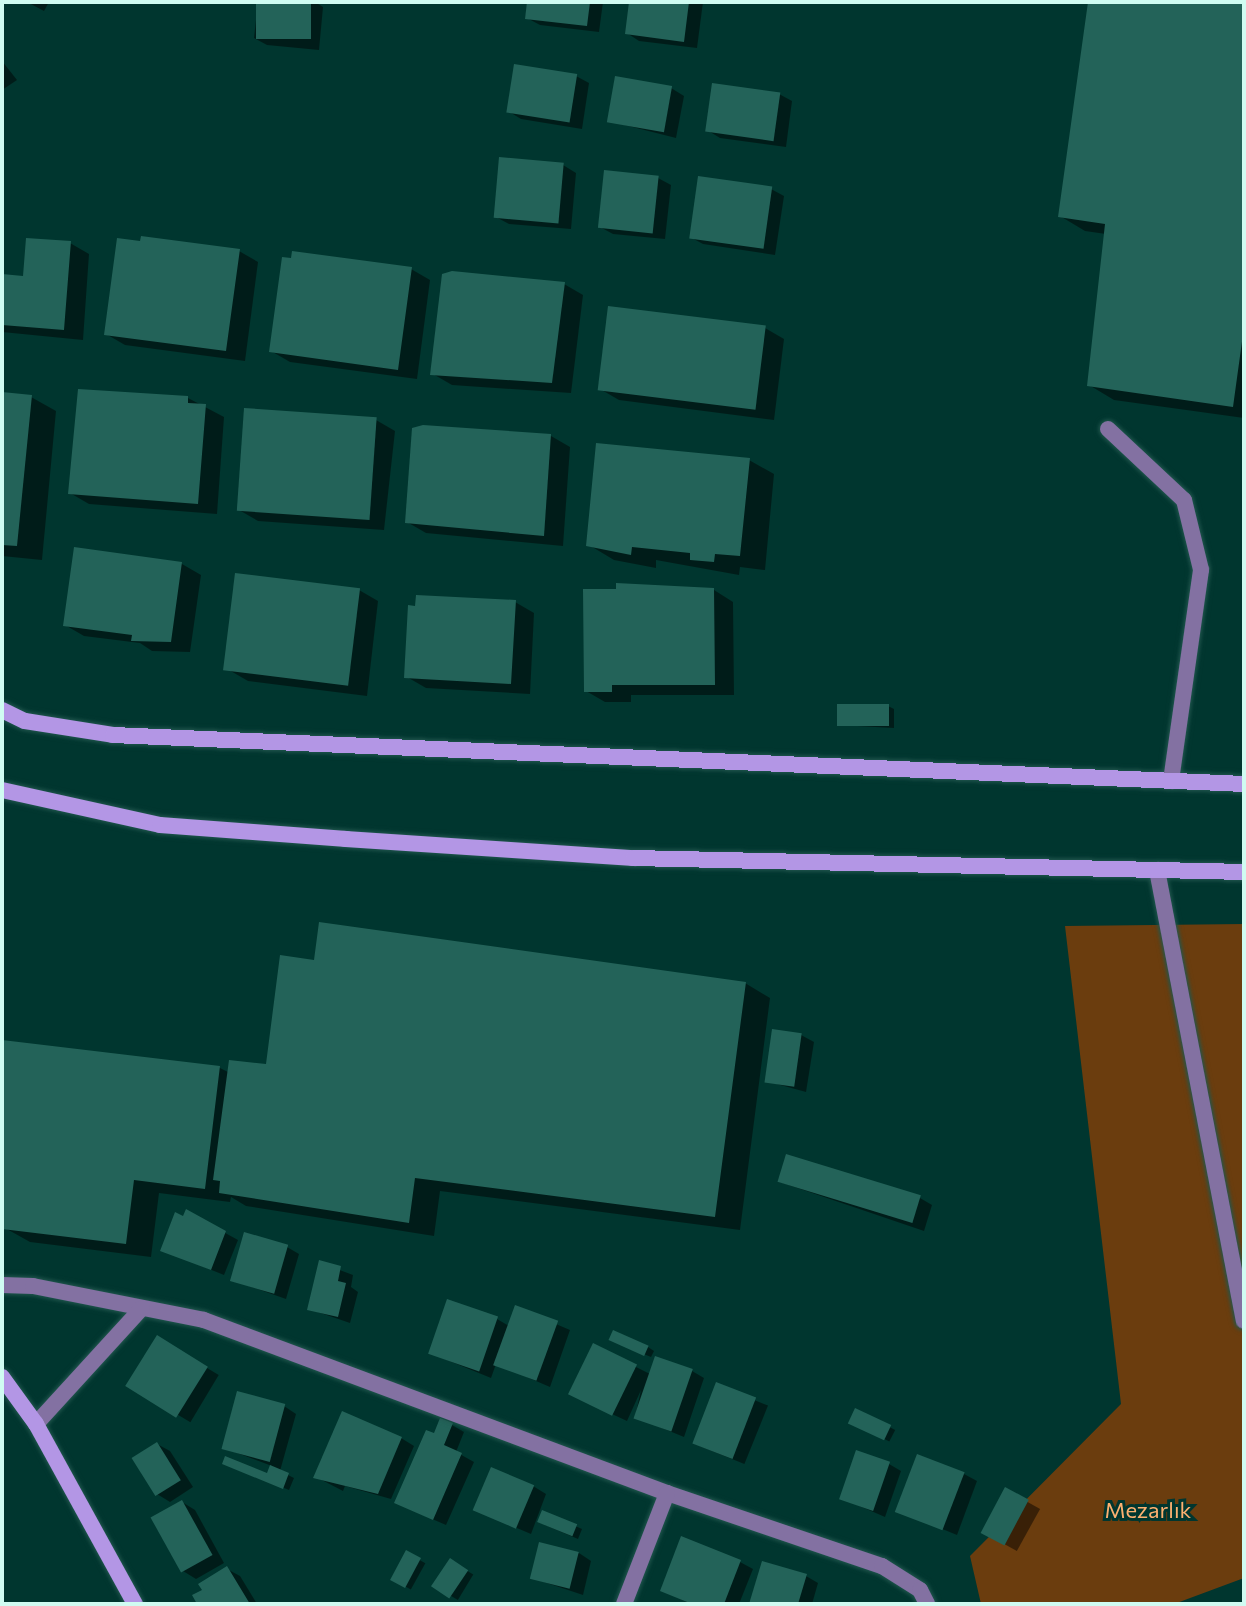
<!DOCTYPE html>
<meta charset="utf-8">
<style>
body{margin:0}
#map{position:relative;width:1246px;height:1606px;overflow:hidden;background:#00362f;font-family:Commissioner,sans-serif}
div>[style]{position:absolute}
[style*='--x']{left:calc(var(--x)*1px);top:calc(var(--y)*1px);width:calc(var(--w)*1px);rotate:calc(var(--a)*1deg)}
.green>*{inset:0;background:#6b3d0e}
.shadow>*{inset:0;background:#0007;transform-origin:0 0}
.building>*{inset:0;background:#236359;transform-origin:0 0}
.roads{filter:drop-shadow(0 0 2px #21564e) drop-shadow(0 0 2px #21564e)}
.street>*{height:16px;margin:-8px;padding:0 8px;transform-origin:8px;border-radius:8px;background:#8371a2}
.secondary>*{height:16px;margin:-8px;padding:0 8px;transform-origin:8px;border-radius:8px;background:#b396e5}
span{translate:-50% -50%;white-space:nowrap;text-align:center;line-height:1.15;-webkit-text-stroke:6px #00362f;paint-order:stroke}
.park-label{font-size:22px;color:#fcb070}
.frame{position:absolute;inset:0;border:4px solid #d0fcf2;pointer-events:none}
</style>
<div id="map">
<div class="green">
<div style="clip-path:polygon(1244px 924px,1244px 1578px,1174px 1604px,981px 1604px,970px 1556px,1121px 1404px,1065px 926px)"></div>
</div>
<div class="shadow">
<div style="clip-path:polygon(27px 2px,49px 2px,44px 11px)"></div>
<div style="clip-path:polygon(258px 2px,315px 2px,323px 7px,319px 50px,267px 45px,254px 38px)"></div>
<div style="clip-path:polygon(529px 2px,603px 2px,599px 32px,540px 25px,527px 18px)"></div>
<div style="clip-path:polygon(631px 2px,703px 2px,697px 48px,639px 41px,627px 33px)"></div>
<div style="clip-path:polygon(1090px 2px,1244px 2px,1244px 418px,1114px 400px,1089px 385px,1106px 234px,1085px 231px,1060px 216px)"></div>
<div style="clip-path:polygon(2px 61px,17px 80px,2px 90px)"></div>
<div style="clip-path:polygon(576px 76px,589px 83px,582px 129px,521px 119px,508px 111px)"></div>
<div style="clip-path:polygon(671px 88px,684px 96px,676px 138px,609px 121px)"></div>
<div style="clip-path:polygon(779px 94px,792px 101px,786px 147px,720px 138px,707px 130px)"></div>
<div style="clip-path:polygon(563px 165px,576px 173px,571px 229px,509px 224px,496px 217px)"></div>
<div style="clip-path:polygon(658px 178px,671px 185px,665px 239px,613px 234px,600px 227px)"></div>
<div style="clip-path:polygon(771px 189px,784px 196px,775px 255px,703px 244px,690px 237px)"></div>
<div style="clip-path:polygon(70px 243px,89px 254px,83px 340px,2px 332px,2px 276px,25px 278px)"></div>
<div style="clip-path:polygon(142px 243px,239px 251px,258px 262px,245px 361px,125px 345px,106px 334px)"></div>
<div style="clip-path:polygon(411px 269px,430px 280px,417px 379px,290px 362px,271px 351px)"></div>
<div style="clip-path:polygon(564px 284px,583px 295px,571px 393px,452px 385px,433px 374px)"></div>
<div style="clip-path:polygon(765px 328px,784px 339px,774px 420px,619px 400px,600px 389px)"></div>
<div style="clip-path:polygon(2px 394px,31px 397px,56px 411px,42px 560px,2px 556px)"></div>
<div style="clip-path:polygon(188px 398px,224px 417px,217px 514px,89px 504px,70px 493px)"></div>
<div style="clip-path:polygon(376px 420px,395px 431px,384px 530px,258px 521px,239px 510px)"></div>
<div style="clip-path:polygon(551px 436px,570px 447px,563px 546px,426px 533px,407px 522px)"></div>
<div style="clip-path:polygon(749px 460px,774px 474px,765px 570px,740px 567px,739px 575px,656px 560px,656px 568px,614px 560px,589px 545px)"></div>
<div style="clip-path:polygon(182px 564px,201px 575px,190px 652px,152px 651px,140px 643px,84px 636px,65px 625px)"></div>
<div style="clip-path:polygon(359px 590px,378px 601px,367px 696px,248px 681px,229px 670px)"></div>
<div style="clip-path:polygon(714px 590px,733px 602px,734px 695px,631px 695px,631px 702px,605px 702px,586px 691px)"></div>
<div style="clip-path:polygon(515px 602px,534px 613px,530px 694px,426px 688px,407px 677px)"></div>
<div style="clip-path:polygon(888px 706px,894px 709px,894px 728px,839px 725px)"></div>
<div style="clip-path:polygon(316px 962px,745px 983px,770px 998px,740px 1230px,440px 1191px,434px 1236px,246px 1206px,231px 1197px,230px 1202px,159px 1193px,151px 1257px,30px 1242px,5px 1228px,2px 1042px,220px 1068px,230px 1073px,268px 1067px)"></div>
<div style="clip-path:polygon(801px 1035px,814px 1042px,806px 1092px,766px 1081px)"></div>
<div style="clip-path:polygon(780px 1182px,920px 1198px,932px 1205px,924px 1231px)"></div>
<div style="clip-path:polygon(187px 1212px,238px 1240px,224px 1275px,162px 1250px)"></div>
<div style="clip-path:polygon(287px 1247px,299px 1254px,286px 1299px,232px 1280px)"></div>
<div style="clip-path:polygon(321px 1263px,353px 1275px,351px 1287px,358px 1292px,350px 1323px,309px 1309px)"></div>
<div style="clip-path:polygon(516px 1307px,570px 1330px,550px 1387px,496px 1364px,491px 1378px,430px 1353px,497px 1319px,509px 1326px)"></div>
<div style="left:157px;top:1338px;width:72px;height:55px;rotate:31deg"></div>
<div style="clip-path:polygon(617px 1343px,648px 1347px,654px 1351px,651px 1357px)"></div>
<div style="clip-path:polygon(594px 1346px,650px 1374px,692px 1371px,704px 1378px,684px 1437px,635px 1417px,641px 1390px,627px 1421px,584px 1401px)"></div>
<div style="left:717px;top:1385px;width:55px;height:63px;rotate:22deg"></div>
<div style="clip-path:polygon(284px 1406px,296px 1414px,280px 1471px,294px 1478px,289px 1490px,230px 1466px,268px 1476px,272px 1466px,224px 1448px)"></div>
<div style="left:856px;top:1410px;width:44px;height:13px;rotate:27deg"></div>
<div style="clip-path:polygon(452px 1425px,464px 1432px,456px 1452px,474px 1462px,446px 1525px,409px 1509px,435px 1435px)"></div>
<div style="clip-path:polygon(401px 1438px,414px 1446px,391px 1499px,345px 1486px,343px 1491px,316px 1477px)"></div>
<div style="clip-path:polygon(157px 1444px,170px 1451px,193px 1487px,170px 1502px,157px 1494px)"></div>
<div style="clip-path:polygon(889px 1464px,901px 1471px,885px 1517px,841px 1498px)"></div>
<div style="clip-path:polygon(964px 1474px,977px 1481px,957px 1535px,898px 1511px)"></div>
<div style="clip-path:polygon(533px 1486px,546px 1494px,531px 1534px,477px 1511px)"></div>
<div style="left:1006px;top:1490px;width:39px;height:48px;rotate:29deg"></div>
<div style="clip-path:polygon(182px 1502px,195px 1510px,224px 1563px,196px 1579px,183px 1571px)"></div>
<div style="clip-path:polygon(543px 1512px,582px 1529px,578px 1539px,545px 1525px)"></div>
<div style="left:407px;top:1553px;width:21px;height:30px;rotate:29deg"></div>
<div style="clip-path:polygon(579px 1553px,591px 1561px,583px 1595px,532px 1578px)"></div>
<div style="left:451px;top:1561px;width:26px;height:30px;rotate:31deg"></div>
<div style="clip-path:polygon(740px 1562px,753px 1569px,739px 1604px,691px 1604px,662px 1590px)"></div>
<div style="clip-path:polygon(227px 1569px,240px 1576px,257px 1604px,199px 1604px,205px 1590px)"></div>
<div style="clip-path:polygon(806px 1576px,818px 1583px,812px 1604px,751px 1604px)"></div>
</div>
<div class="building">
<div style="left:256px;top:2px;width:55px;height:37px"></div>
<div style="clip-path:polygon(527px 2px,590px 2px,587px 26px,525px 19px)"></div>
<div style="clip-path:polygon(629px 2px,689px 2px,684px 42px,625px 34px)"></div>
<div style="clip-path:polygon(1088px 2px,1244px 2px,1244px 327px,1233px 407px,1087px 386px,1105px 224px,1058px 217px)"></div>
<div style="left:514px;top:64px;width:64px;height:49px;rotate:9deg"></div>
<div style="left:615px;top:76px;width:58px;height:47px;rotate:10deg"></div>
<div style="left:712px;top:83px;width:69px;height:49px;rotate:8deg"></div>
<div style="left:499px;top:157px;width:65px;height:61px;rotate:5deg"></div>
<div style="left:604px;top:170px;width:55px;height:58px;rotate:6deg"></div>
<div style="left:698px;top:176px;width:75px;height:63px;rotate:8deg"></div>
<div style="clip-path:polygon(141px 236px,240px 249px,226px 351px,104px 335px,117px 238px,140px 241px)"></div>
<div style="clip-path:polygon(26px 238px,71px 241px,64px 330px,2px 325px,2px 274px,23px 276px)"></div>
<div style="clip-path:polygon(292px 251px,412px 267px,398px 370px,269px 352px,282px 257px,291px 258px)"></div>
<div style="clip-path:polygon(452px 271px,565px 282px,552px 383px,430px 375px,442px 274px)"></div>
<div style="left:608px;top:306px;width:159px;height:85px;rotate:7deg"></div>
<div style="clip-path:polygon(78px 389px,188px 396px,188px 403px,206px 404px,198px 504px,68px 494px)"></div>
<div style="clip-path:polygon(2px 392px,32px 395px,17px 546px,2px 545px)"></div>
<div style="left:244px;top:408px;width:133px;height:103px;rotate:4deg"></div>
<div style="clip-path:polygon(423px 425px,551px 434px,544px 536px,405px 523px,412px 428px)"></div>
<div style="clip-path:polygon(596px 443px,750px 458px,740px 556px,715px 554px,714px 562px,690px 560px,690px 553px,632px 547px,631px 555px,586px 546px)"></div>
<div style="clip-path:polygon(74px 547px,182px 562px,171px 642px,131px 641px,132px 635px,63px 626px)"></div>
<div style="left:235px;top:573px;width:126px;height:98px;rotate:7deg"></div>
<div style="clip-path:polygon(616px 583px,714px 588px,715px 685px,612px 685px,612px 692px,584px 692px,583px 589px,616px 589px)"></div>
<div style="clip-path:polygon(416px 595px,516px 600px,511px 684px,404px 678px,408px 605px,415px 606px)"></div>
<div style="left:837px;top:704px;width:52px;height:22px"></div>
<div style="clip-path:polygon(319px 922px,746px 982px,715px 1217px,415px 1178px,409px 1223px,219px 1193px,220px 1181px,213px 1180px,229px 1060px,266px 1064px,280px 955px,314px 960px)"></div>
<div style="left:772px;top:1029px;width:30px;height:54px;rotate:8deg"></div>
<div style="clip-path:polygon(2px 1040px,220px 1066px,205px 1189px,134px 1180px,126px 1244px,2px 1229px)"></div>
<div style="left:786px;top:1154px;width:141px;height:29px;rotate:17deg"></div>
<div style="clip-path:polygon(186px 1209px,226px 1231px,211px 1270px,160px 1251px,175px 1212px,183px 1216px)"></div>
<div style="left:244px;top:1232px;width:46px;height:51px;rotate:16deg"></div>
<div style="clip-path:polygon(319px 1260px,341px 1266px,338px 1281px,346px 1283px,338px 1317px,307px 1310px)"></div>
<div style="left:447px;top:1299px;width:54px;height:58px;rotate:19deg"></div>
<div style="left:515px;top:1305px;width:46px;height:64px;rotate:20deg"></div>
<div style="left:613px;top:1330px;width:39px;height:11px;rotate:24deg"></div>
<div style="left:157px;top:1335px;width:60px;height:60px;rotate:32deg"></div>
<div style="left:593px;top:1343px;width:49px;height:57px;rotate:26deg"></div>
<div style="left:655px;top:1356px;width:40px;height:66px;rotate:19deg"></div>
<div style="left:716px;top:1382px;width:43px;height:66px;rotate:21deg"></div>
<div style="left:237px;top:1391px;width:50px;height:60px;rotate:15deg"></div>
<div style="left:855px;top:1408px;width:40px;height:17px;rotate:25deg"></div>
<div style="clip-path:polygon(342px 1411px,402px 1437px,378px 1494px,313px 1478px)"></div>
<div style="clip-path:polygon(440px 1418px,453px 1423px,444px 1445px,462px 1453px,433px 1520px,394px 1503px,426px 1430px,434px 1433px)"></div>
<div style="left:157px;top:1442px;width:45px;height:30px;rotate:58deg"></div>
<div style="left:856px;top:1450px;width:36px;height:52px;rotate:19deg"></div>
<div style="left:917px;top:1454px;width:51px;height:62px;rotate:21deg"></div>
<div style="clip-path:polygon(225px 1456px,267px 1473px,270px 1465px,289px 1473px,283px 1489px,222px 1464px)"></div>
<div style="left:491px;top:1467px;width:47px;height:47px;rotate:23deg"></div>
<div style="left:1005px;top:1487px;width:27px;height:52px;rotate:28deg"></div>
<div style="left:182px;top:1500px;width:63px;height:36px;rotate:61deg"></div>
<div style="left:542px;top:1510px;width:38px;height:13px;rotate:22deg"></div>
<div style="clip-path:polygon(681px 1536px,741px 1560px,724px 1604px,692px 1604px,660px 1591px)"></div>
<div style="left:539px;top:1542px;width:41px;height:38px;rotate:14deg"></div>
<div style="left:406px;top:1550px;width:17px;height:34px;rotate:28deg"></div>
<div style="left:450px;top:1558px;width:22px;height:34px;rotate:34deg"></div>
<div style="clip-path:polygon(762px 1561px,807px 1574px,798px 1604px,749px 1604px)"></div>
<div style="clip-path:polygon(227px 1566px,250px 1604px,197px 1604px,192px 1595px,202px 1590px,198px 1584px)"></div>
</div>
<div class="roads">
<div class="street">
<div style="--x:1108;--y:429;--w:104;--a:43.1"></div>
<div style="--x:1184;--y:500;--w:72;--a:76.3"></div>
<div style="--x:1201;--y:570;--w:213;--a:98.1"></div>
<div style="--x:1157;--y:870;--w:459;--a:79.1"></div>
<div style="--x:2;--y:1285;--w:31;--a:2"></div>
<div style="--x:33;--y:1286;--w:174;--a:11.2"></div>
<div style="--x:204;--y:1320;--w:494;--a:20.5"></div>
<div style="--x:667;--y:1493;--w:227;--a:18.8"></div>
<div style="--x:882;--y:1566;--w:45;--a:32.3"></div>
<div style="--x:920;--y:1590;--w:16;--a:63"></div>
<div style="--x:36;--y:1424;--w:157;--a:-47.6"></div>
<div style="--x:624;--y:1604;--w:119;--a:-68.8"></div>
</div>
<div class="secondary">
<div style="--x:2;--y:710;--w:25;--a:26"></div>
<div style="--x:25;--y:721;--w:89;--a:9"></div>
<div style="--x:113;--y:735;--w:1132;--a:2.48"></div>
<div style="--x:2;--y:790;--w:162;--a:12.5"></div>
<div style="--x:160;--y:825;--w:187;--a:4.3"></div>
<div style="--x:346;--y:839;--w:288;--a:3.8"></div>
<div style="--x:633;--y:858;--w:611;--a:1.31"></div>
<div style="--x:2;--y:1377;--w:58;--a:54.1"></div>
<div style="--x:36;--y:1424;--w:205;--a:61.2"></div>
</div>
</div>
<div class="park-label">
<span style="left:1148px;top:1510px">Mezarlık</span>
</div>
<div class="frame"></div>
</div>
